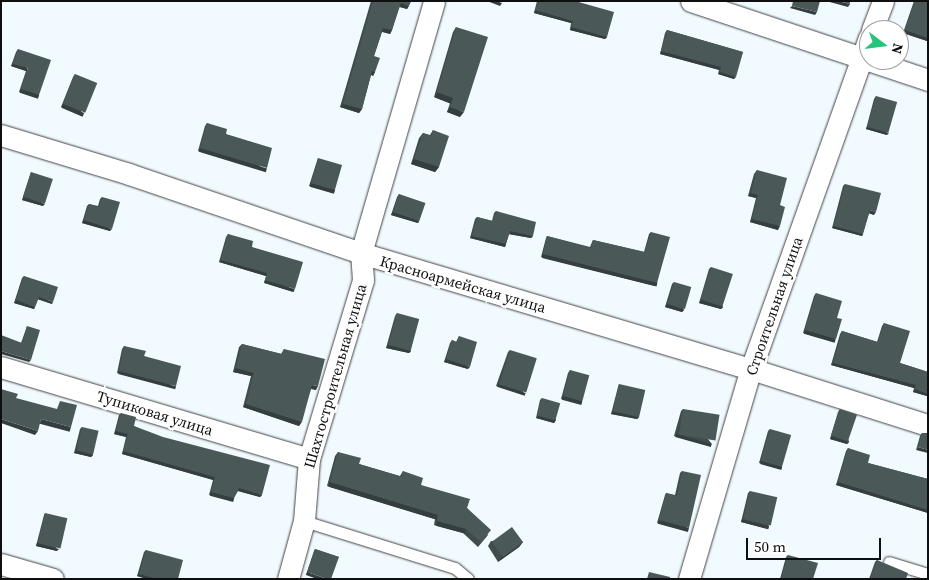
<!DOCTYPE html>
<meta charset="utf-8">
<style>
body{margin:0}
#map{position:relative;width:929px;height:580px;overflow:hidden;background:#f1faff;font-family:"Source Serif 4",serif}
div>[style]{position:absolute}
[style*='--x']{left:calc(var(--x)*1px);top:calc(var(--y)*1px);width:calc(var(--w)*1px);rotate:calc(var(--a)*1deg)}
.roads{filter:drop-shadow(0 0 1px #424242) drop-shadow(0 0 1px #424242)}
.service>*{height:11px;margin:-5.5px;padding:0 5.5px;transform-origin:5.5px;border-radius:5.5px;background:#fff}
.minor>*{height:21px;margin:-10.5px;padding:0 10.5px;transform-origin:10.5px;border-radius:10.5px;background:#fff}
.wall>*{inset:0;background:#404c4c}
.shaded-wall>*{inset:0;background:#343e3e;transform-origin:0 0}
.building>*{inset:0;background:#4b5858;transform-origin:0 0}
span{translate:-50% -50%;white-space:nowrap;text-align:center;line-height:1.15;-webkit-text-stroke:5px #fff;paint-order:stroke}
.street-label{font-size:15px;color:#0f0f0f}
.frame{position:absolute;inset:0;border:2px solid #0f0f0f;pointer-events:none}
.north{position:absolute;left:859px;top:20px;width:50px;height:50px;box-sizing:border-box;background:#fff;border:1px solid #9f9f9f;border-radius:50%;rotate:105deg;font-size:14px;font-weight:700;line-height:20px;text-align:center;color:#0f0f0f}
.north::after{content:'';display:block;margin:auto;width:18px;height:22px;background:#22c579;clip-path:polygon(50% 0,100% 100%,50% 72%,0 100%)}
.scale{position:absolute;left:746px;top:538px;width:135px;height:22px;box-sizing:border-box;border:2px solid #0f0f0f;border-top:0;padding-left:6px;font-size:15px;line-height:18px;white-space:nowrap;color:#0f0f0f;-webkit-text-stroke:4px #fff;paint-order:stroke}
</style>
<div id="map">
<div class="roads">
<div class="service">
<div style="--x:304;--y:521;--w:158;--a:17.3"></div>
<div style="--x:455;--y:568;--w:17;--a:40"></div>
<div style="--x:889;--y:562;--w:41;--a:17.1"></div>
</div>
<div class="minor">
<div style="--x:691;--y:1;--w:250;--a:18.4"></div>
<div style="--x:872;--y:30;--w:31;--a:-69"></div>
<div style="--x:1;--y:135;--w:134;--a:16.9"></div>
<div style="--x:129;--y:174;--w:245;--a:18.8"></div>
<div style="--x:361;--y:253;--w:407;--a:16.6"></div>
<div style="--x:751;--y:369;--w:186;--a:17.6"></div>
<div style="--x:1;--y:367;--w:321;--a:16.6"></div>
<div style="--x:1;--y:564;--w:54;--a:16.1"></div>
<div style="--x:288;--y:579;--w:60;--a:-74.6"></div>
<div style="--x:304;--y:521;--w:62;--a:-85.4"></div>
<div style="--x:309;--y:459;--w:187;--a:-73.2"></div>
<div style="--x:363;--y:280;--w:27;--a:-94"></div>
<div style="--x:361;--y:253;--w:262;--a:-73.8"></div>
<div style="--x:689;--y:579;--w:219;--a:-73.6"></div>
<div style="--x:751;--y:369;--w:352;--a:-70.4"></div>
</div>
</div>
<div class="wall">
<div style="clip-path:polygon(371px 1px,411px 1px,407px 9px,399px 7px,392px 30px,390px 34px,382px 32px,374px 56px,375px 72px,373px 76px,371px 75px,362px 109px,359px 113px,340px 107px)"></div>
<div style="clip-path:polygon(537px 1px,575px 1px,607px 37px,605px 39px,570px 30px,571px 23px,534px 13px)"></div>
<div style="clip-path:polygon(914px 1px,928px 1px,927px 41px,903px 33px)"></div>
<div style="clip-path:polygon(456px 27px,460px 117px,447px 112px,450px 103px,434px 97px,453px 32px)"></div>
<div style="clip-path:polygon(667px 30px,743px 52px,734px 79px,718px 74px,719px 70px,660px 54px,665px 33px)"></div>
<div style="clip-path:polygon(18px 49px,39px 95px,38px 98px,19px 92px,26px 71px,11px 66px,16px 52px)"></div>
<div style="clip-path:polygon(75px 74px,82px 116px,61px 107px,73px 77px)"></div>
<div style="clip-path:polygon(876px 96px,887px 135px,866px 129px,874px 99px)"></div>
<div style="clip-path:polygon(207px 123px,226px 134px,265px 171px,198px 151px,205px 126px)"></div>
<div style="clip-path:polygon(433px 130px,439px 167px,435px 172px,411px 164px,419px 138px,423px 133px,430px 135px)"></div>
<div style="clip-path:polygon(318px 158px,335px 190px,333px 193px,309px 186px,317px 161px)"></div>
<div style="clip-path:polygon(757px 170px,780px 205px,778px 230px,750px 222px,756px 198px,748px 196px,754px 174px)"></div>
<div style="clip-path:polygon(31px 172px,43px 206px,22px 200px,30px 175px)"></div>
<div style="clip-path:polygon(845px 184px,874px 215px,869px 213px,862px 236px,832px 228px,843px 186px)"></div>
<div style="clip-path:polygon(399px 194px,419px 221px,418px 223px,391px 215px,397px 197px)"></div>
<div style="clip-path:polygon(102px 197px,110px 231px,82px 223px,87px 206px,89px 204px,98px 206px,100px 199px)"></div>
<div style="clip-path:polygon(496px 211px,533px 236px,531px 238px,509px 234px,505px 247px,470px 238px,475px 219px,477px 217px,492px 221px,494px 213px)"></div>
<div style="clip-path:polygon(651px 232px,657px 283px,655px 286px,541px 257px,546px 238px,547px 236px,590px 247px,592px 242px,593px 240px,644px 252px,649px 234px)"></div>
<div style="clip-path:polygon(228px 234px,252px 247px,293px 292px,264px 283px,266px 276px,219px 262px,226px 237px)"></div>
<div style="clip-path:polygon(711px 267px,723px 307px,721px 309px,699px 303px,709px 269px)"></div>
<div style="clip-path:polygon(24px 276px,52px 304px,38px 299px,34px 309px,14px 303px,22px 278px)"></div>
<div style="clip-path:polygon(674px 282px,684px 310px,682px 312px,665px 307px,672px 284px)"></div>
<div style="clip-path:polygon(816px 293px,837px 318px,834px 342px,803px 333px,814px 296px)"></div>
<div style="clip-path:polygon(397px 313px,411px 351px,409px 353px,386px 348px,395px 316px)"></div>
<div style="clip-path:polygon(884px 323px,900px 363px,928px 372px,928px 395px,927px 396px,913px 392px,914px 388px,831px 365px,840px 334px,842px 331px,877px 342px,882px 326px)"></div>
<div style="clip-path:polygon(27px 326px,29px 362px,21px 343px,26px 329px)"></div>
<div style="clip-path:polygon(459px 336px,468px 369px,444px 362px,450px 343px,452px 340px,456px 342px)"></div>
<div style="clip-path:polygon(242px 344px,281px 354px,284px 349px,316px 390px,311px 389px,299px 426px,243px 407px,251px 376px,233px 372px,239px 347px)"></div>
<div style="clip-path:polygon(124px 346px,144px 356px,174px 388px,117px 373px,122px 349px)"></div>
<div style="clip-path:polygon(510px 350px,524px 395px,496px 386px,508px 352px)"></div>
<div style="clip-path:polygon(570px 370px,582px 401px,581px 404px,561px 399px,568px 373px)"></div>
<div style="clip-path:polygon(619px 384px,639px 417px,637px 419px,611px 414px,618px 387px)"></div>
<div style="clip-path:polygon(542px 398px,556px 420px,554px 423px,536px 418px,540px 400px)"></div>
<div style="clip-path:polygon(683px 409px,712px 444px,710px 446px,674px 436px,681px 411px)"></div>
<div style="clip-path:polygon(840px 409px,849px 442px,847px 444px,830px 439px,838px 412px)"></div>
<div style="clip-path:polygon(121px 413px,134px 426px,262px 495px,260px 497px,238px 491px,232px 501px,209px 495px,213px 480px,122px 454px,126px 437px,114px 434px,119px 415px)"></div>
<div style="clip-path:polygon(82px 427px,93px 455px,91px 457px,74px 453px,80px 429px)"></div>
<div style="clip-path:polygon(770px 429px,782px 467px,780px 469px,759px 463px,768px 431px)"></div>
<div style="clip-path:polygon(922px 433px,928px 433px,916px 450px,920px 436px)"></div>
<div style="clip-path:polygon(848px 448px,868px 463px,928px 479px,928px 513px,836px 485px,846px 451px)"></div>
<div style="clip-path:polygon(338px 452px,359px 464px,400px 476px,403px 471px,421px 485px,467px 508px,488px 535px,478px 547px,463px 533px,434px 525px,435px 519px,327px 486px,335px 456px)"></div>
<div style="clip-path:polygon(682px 471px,687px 531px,657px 523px,665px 495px,666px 493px,675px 495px,680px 473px)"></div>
<div style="clip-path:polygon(750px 491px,769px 526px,768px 529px,741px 522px,748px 493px)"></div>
<div style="clip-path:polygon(45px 513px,57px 551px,36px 546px,44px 515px)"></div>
<div style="clip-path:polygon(491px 541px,523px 542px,519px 547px,498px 562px,488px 546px)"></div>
<div style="clip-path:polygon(315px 549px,339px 557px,306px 575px,314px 551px)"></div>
<div style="clip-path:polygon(146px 550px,178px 579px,147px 579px,137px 576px,144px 552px)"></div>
<div style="clip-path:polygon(788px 555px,813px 579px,780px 579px,786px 557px)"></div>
<div style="clip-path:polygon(877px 560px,906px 579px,869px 579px,875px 562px)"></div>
</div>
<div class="shaded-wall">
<div style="clip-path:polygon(487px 1px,496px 1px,502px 3px,500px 6px)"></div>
<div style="clip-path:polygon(826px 1px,838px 1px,850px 4px,848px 7px)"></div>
<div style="clip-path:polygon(401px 3px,409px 6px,407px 9px,398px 6px)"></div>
<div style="clip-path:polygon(792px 6px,817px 12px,815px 15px,790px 8px)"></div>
<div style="clip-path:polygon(535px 10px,573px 21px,571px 23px,534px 13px)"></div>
<div style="clip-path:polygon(571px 27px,607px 37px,605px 39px,570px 30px)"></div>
<div style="clip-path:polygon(383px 28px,392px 30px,390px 34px,380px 31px)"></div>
<div style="clip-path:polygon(905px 30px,928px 38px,928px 40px,927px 41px,903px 33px)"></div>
<div style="left:661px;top:51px;width:62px;height:3px;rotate:15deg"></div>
<div style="clip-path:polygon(13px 64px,28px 68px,26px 71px,11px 66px)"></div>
<div style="clip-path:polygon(372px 71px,375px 72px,373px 76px,370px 74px)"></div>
<div style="clip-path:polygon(720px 72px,736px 77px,734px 79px,718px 74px)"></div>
<div style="left:21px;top:89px;width:19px;height:4px;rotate:18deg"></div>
<div style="left:437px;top:92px;width:17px;height:6px;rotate:21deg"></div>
<div style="left:63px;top:104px;width:23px;height:4px;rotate:23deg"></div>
<div style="clip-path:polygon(343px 104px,362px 109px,359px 113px,340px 107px)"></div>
<div style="clip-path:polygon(450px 107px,464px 112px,460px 117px,447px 112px)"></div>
<div style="clip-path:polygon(867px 127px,889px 133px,887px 135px,866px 129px)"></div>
<div style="left:200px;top:148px;width:70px;height:4px;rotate:17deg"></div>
<div style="clip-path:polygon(414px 159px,439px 167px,435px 172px,411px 164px)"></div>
<div style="left:311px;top:183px;width:25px;height:4px;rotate:16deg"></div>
<div style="clip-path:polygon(751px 193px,758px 195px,756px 198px,748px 196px)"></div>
<div style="clip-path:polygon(24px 197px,45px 204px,43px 206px,22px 200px)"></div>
<div style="clip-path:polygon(870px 210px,876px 212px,874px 215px,868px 213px)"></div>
<div style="clip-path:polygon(393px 212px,419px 221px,418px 223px,391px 215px)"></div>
<div style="clip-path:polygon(752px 219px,780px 226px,778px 230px,750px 222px)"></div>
<div style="clip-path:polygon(84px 220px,112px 229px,110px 231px,82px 223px)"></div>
<div style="clip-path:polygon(834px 226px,863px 234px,862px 236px,832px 228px)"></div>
<div style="clip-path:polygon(510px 231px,533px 236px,531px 238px,508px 234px)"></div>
<div style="clip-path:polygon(472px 236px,506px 244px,505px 247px,470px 238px)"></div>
<div style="left:543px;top:254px;width:118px;height:4px;rotate:14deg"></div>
<div style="clip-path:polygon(221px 260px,267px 273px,266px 276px,219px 262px)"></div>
<div style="left:265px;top:280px;width:31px;height:3px;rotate:17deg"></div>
<div style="clip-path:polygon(39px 297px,53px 302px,52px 304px,37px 299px)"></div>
<div style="clip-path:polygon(16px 300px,35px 307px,34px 309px,14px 303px)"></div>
<div style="clip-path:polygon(701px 300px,723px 307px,721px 309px,699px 303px)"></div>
<div style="clip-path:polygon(667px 304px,684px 310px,682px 312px,665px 307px)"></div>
<div style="left:805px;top:330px;width:32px;height:4px;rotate:16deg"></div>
<div style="clip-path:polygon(388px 345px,411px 351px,409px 353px,386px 348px)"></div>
<div style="clip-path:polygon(1px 351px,31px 360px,29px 362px,1px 354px)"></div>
<div style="clip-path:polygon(446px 359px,470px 367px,468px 369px,444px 362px)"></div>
<div style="clip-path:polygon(833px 363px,916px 385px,914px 388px,831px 365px)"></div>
<div style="clip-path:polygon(236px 368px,254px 373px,251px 376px,233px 372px)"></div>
<div style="left:119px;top:371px;width:59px;height:3px;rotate:15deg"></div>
<div style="left:498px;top:384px;width:29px;height:3px;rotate:18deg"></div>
<div style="clip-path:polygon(312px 385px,318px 386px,316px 390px,309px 388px)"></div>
<div style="clip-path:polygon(915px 389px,928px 394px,928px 395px,927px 396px,913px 392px)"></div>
<div style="left:563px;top:396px;width:20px;height:4px;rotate:15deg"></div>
<div style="clip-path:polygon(246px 404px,302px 422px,299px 426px,243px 407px)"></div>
<div style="clip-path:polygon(613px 411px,639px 417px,637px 419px,611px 414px)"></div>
<div style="clip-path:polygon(538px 416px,556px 420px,554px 423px,536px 418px)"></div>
<div style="clip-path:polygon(1px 419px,38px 431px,35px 435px,1px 423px)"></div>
<div style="left:41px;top:419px;width:31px;height:5px;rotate:15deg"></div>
<div style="clip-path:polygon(116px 431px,128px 434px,126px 437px,114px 434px)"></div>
<div style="left:676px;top:434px;width:37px;height:3px;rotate:16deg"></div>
<div style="clip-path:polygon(832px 436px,849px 442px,847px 444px,830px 439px)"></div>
<div style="clip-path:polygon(918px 447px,928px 450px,928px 453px,916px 450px)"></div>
<div style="clip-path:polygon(76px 450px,93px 455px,91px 457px,74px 453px)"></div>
<div style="left:123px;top:451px;width:96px;height:3px;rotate:16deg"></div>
<div style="left:761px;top:461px;width:22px;height:3px;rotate:16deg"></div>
<div style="left:330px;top:482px;width:113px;height:5px;rotate:17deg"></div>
<div style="clip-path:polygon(838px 482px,928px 510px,928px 513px,836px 485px)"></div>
<div style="clip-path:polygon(239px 488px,262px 495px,260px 497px,238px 491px)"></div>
<div style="left:211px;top:492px;width:24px;height:4px;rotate:15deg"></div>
<div style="left:742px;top:519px;width:28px;height:3px;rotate:15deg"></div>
<div style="left:659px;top:520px;width:31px;height:4px;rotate:15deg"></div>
<div style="left:437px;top:521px;width:30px;height:5px;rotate:15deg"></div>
<div style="clip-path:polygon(523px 542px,519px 547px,498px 562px,502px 557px)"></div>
<div style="clip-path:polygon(37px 543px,59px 549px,57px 551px,36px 546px)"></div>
<div style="clip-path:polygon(307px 572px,327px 579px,317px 579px,306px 575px)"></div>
<div style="clip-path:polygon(139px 574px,158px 579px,147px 579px,137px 576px)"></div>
</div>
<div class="building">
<div style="clip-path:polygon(373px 1px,411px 1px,409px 6px,401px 3px,392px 30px,383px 28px,374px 56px,380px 58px,375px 72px,372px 71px,362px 109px,343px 104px)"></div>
<div style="clip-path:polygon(538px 1px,575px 1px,614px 12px,607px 37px,571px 27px,573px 21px,535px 10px)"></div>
<div style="clip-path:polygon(793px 1px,820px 1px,817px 12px,792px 6px)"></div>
<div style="clip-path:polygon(838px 1px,850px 1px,850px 4px)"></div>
<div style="clip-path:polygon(915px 1px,928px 1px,928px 38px,905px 30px)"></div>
<div style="clip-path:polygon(456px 27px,488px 37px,464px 112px,450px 107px,453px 98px,437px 92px)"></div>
<div style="clip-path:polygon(667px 30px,743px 52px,736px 77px,720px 72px,721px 67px,661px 51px)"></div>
<div style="clip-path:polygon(18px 49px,51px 60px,39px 95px,21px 89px,28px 68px,13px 64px)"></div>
<div style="left:75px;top:74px;width:24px;height:32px;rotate:22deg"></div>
<div style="left:876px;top:96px;width:22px;height:32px;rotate:16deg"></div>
<div style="clip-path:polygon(207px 123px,227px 129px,226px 134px,272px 148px,267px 168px,200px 148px)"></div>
<div style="clip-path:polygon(433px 130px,449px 136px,439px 167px,414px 159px,423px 133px,431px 136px)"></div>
<div style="left:318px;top:158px;width:25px;height:26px;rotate:16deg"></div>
<div style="clip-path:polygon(757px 170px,787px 178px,780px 205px,785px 207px,780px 226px,752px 219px,758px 195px,751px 193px)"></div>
<div style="left:31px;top:172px;width:23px;height:26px;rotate:18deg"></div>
<div style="clip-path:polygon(845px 184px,881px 193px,876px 212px,870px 210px,863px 234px,834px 226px)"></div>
<div style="left:399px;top:194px;width:28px;height:19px;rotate:19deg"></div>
<div style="clip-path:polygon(102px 197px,120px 202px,112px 229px,84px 220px,89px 204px,99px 207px)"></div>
<div style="clip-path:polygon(496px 211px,536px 222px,533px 236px,510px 231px,506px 244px,472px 236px,477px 217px,493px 221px)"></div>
<div style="clip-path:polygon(651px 232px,670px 237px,657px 283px,543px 254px,547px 236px,591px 248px,593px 240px,645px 252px)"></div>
<div style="clip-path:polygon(228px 234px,253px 241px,252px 247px,303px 262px,295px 289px,265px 280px,267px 273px,221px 260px)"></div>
<div style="left:711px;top:267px;width:23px;height:34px;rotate:18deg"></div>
<div style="clip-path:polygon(24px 276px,58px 287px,53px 302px,39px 297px,35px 307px,16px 300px)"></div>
<div style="left:674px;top:282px;width:18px;height:23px;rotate:16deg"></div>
<div style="clip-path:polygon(816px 293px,842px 301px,837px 318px,842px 319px,836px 339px,805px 330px)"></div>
<div style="left:397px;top:313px;width:23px;height:33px;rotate:15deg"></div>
<div style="clip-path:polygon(884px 323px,910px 331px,900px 363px,928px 372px,928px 394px,915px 389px,916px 385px,833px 363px,842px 331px,878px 342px)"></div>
<div style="clip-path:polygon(27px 326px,40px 330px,31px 360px,1px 351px,1px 335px,22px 343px)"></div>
<div style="clip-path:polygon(459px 336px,477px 342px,470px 367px,446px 359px,452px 340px,457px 342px)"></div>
<div style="clip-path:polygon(242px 344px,282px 354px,284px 349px,325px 359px,318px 386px,312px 385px,302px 422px,246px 404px,254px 373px,236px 368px)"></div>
<div style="clip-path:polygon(124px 346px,146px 351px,144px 356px,181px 366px,176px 386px,119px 371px)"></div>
<div style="left:510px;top:350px;width:28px;height:36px;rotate:17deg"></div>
<div style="left:570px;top:370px;width:20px;height:27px;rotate:15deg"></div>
<div style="left:619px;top:384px;width:27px;height:28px;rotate:13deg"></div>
<div style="clip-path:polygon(1px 389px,18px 394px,16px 398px,57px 409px,60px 401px,77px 405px,71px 427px,41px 419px,38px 431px,1px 419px)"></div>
<div style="left:542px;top:398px;width:19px;height:18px;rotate:16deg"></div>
<div style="left:683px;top:409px;width:37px;height:26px;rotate:9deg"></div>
<div style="left:840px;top:409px;width:18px;height:28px;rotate:19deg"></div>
<div style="clip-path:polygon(121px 413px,136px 417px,134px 426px,163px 437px,270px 465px,262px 495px,239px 488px,234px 498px,211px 492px,215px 477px,123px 451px,128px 434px,116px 431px)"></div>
<div style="left:82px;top:427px;width:17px;height:24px;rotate:13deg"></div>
<div style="left:770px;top:429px;width:22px;height:33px;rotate:16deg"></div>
<div style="clip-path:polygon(922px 433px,928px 433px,928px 450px,918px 447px)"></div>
<div style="clip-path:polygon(848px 448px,870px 455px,868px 463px,928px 479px,928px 510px,838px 482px)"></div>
<div style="clip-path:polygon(338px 452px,361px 458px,359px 464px,402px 477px,403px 471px,423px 478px,421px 485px,470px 499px,467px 508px,491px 530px,481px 542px,466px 529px,437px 521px,438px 515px,330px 482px)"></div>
<div style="clip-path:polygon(682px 471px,701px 475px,689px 528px,659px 520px,666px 493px,677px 496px)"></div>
<div style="left:750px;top:491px;width:28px;height:29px;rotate:13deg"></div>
<div style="left:45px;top:513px;width:23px;height:31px;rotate:13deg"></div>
<div style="left:512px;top:527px;width:19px;height:25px;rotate:54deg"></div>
<div style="clip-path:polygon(315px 549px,339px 557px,331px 579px,327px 579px,307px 572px)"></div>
<div style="clip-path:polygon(146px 550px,183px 560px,178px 579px,158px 579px,139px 574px)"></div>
<div style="clip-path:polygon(788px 555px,818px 563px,813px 579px,781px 579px)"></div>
<div style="clip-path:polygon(877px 560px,908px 573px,906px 579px,870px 579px)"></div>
<div style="clip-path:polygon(649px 572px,670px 577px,670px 579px,647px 579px)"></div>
</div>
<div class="street-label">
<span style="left:463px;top:284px;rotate:16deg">Красноармейская улица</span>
<span style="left:774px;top:306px;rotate:-71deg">Строительная улица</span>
<span style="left:335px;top:376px;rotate:-74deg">Шахтостроительная улица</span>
<span style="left:155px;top:413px;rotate:17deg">Тупиковая улица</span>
</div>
<div class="frame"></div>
<div class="north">N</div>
<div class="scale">50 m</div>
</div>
